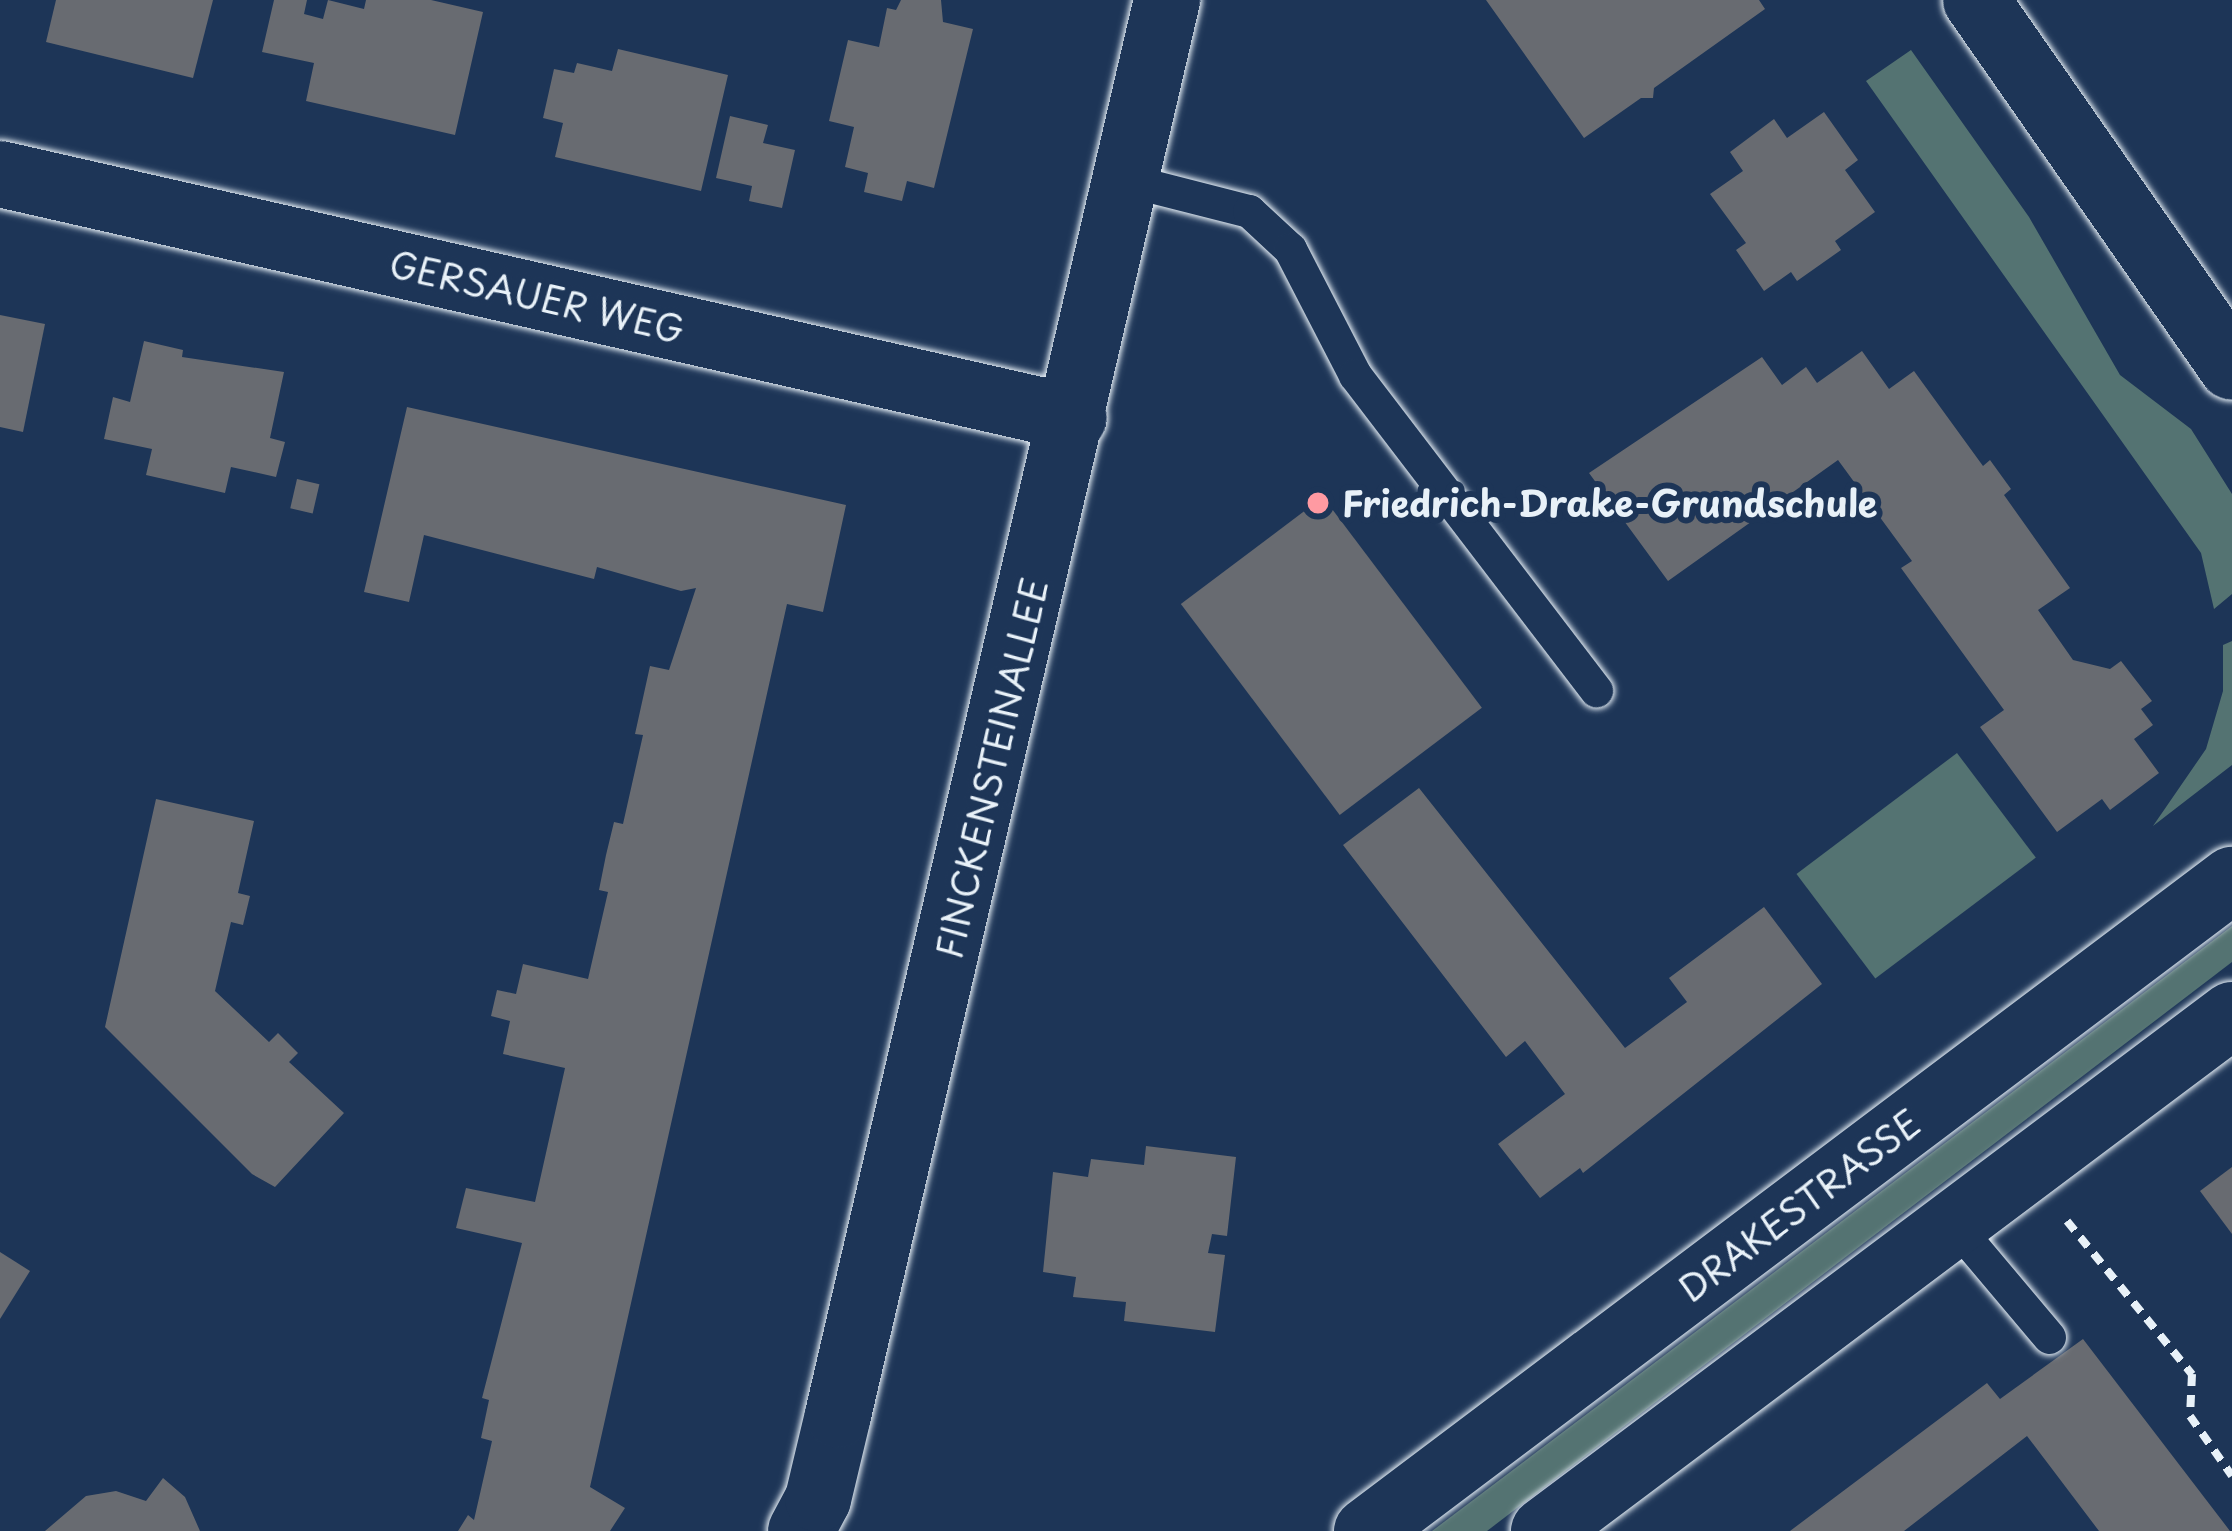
<!DOCTYPE html>
<style>
body{margin:0}
#map{position:relative;width:2232px;height:1531px;overflow:hidden;background:#1d3557;font-family:"Playpen Sans",sans-serif}
div>[style]{position:absolute}
[style*='--x']{left:calc(var(--x)*1px);top:calc(var(--y)*1px);width:calc(var(--w)*1px);rotate:calc(var(--a)*1deg)}
.green>*{inset:0;background:#547372;transform-origin:0 0}
.building>*{inset:0;background:#686b71;transform-origin:0 0}
.path>*{height:8px;margin-top:-4px;transform-origin:0;background:repeating-linear-gradient(90deg,#e8f1f8 0 12px,transparent 0 21px)}
.roads{filter:drop-shadow(0 0 3px #e8f1f8) drop-shadow(0 0 3px #e8f1f8)}
.lane>*{height:33px;margin:-16.5px;padding:0 16.5px;transform-origin:16.5px;border-radius:16.5px;background:#1d3557}
.street>*{height:66px;margin:-33px;padding:0 33px;transform-origin:33px;border-radius:33px;background:#1d3557}
.secondary>*{height:66px;margin:-33px;padding:0 33px;transform-origin:33px;border-radius:33px;background:#1d3557}
.dots>*{width:33px;height:33px;translate:-50% -50%;box-sizing:border-box;border:6px solid #1d3557;border-radius:50%}
span{translate:-50% -50%;white-space:nowrap;text-align:center;line-height:1.15;-webkit-text-stroke:12px #1d3557;paint-order:stroke}
.street-label{font-size:36px;color:#e8f1f8}
.poi-label{font-size:36px;color:#e8f1f8;font-weight:700}
.left{translate:0 -50%;text-align:left}
</style>
<div id="map">
<div class="green">
<div style="clip-path:polygon(1911px 50px,2029px 217px,2120px 375px,2191px 429px,2232px 494px,2232px 594px,2214px 609px,2201px 553px,1866px 81px)"></div>
<div style="clip-path:polygon(2232px 641px,2232px 765px,2153px 826px,2206px 749px,2223px 691px,2223px 645px)"></div>
<div style="left:1957px;top:753px;width:131px;height:201px;rotate:53deg"></div>
<div style="clip-path:polygon(2232px 926px,2232px 962px,1487px 1531px,1432px 1531px)"></div>
</div>
<div class="building">
<div style="clip-path:polygon(56px 0,213px 0,193px 78px,46px 42px)"></div>
<div style="clip-path:polygon(274px 0,307px 0,304px 14px,323px 19px,328px 0,364px 9px,366px 0,431px 0,483px 12px,455px 135px,306px 101px,314px 63px,262px 52px)"></div>
<div style="clip-path:polygon(901px 0,941px 0,943px 22px,973px 29px,934px 188px,907px 181px,902px 201px,864px 192px,868px 173px,845px 167px,854px 127px,829px 121px,848px 40px,879px 47px,887px 8px,896px 10px)"></div>
<div style="clip-path:polygon(1486px 0,1759px 0,1765px 9px,1654px 88px,1653px 98px,1641px 98px,1584px 138px)"></div>
<div style="clip-path:polygon(618px 49px,728px 75px,701px 191px,555px 157px,563px 123px,543px 118px,554px 69px,574px 73px,577px 63px,612px 71px)"></div>
<div style="clip-path:polygon(1824px 112px,1858px 160px,1845px 170px,1875px 212px,1835px 241px,1841px 250px,1797px 281px,1791px 272px,1764px 291px,1736px 250px,1746px 243px,1710px 194px,1743px 171px,1730px 152px,1774px 119px,1787px 138px)"></div>
<div style="clip-path:polygon(730px 116px,768px 125px,763px 143px,795px 150px,782px 208px,749px 201px,752px 186px,716px 178px)"></div>
<div style="clip-path:polygon(0 315px,45px 324px,23px 432px,0 427px)"></div>
<div style="clip-path:polygon(144px 341px,183px 350px,182px 357px,284px 372px,270px 438px,285px 442px,276px 477px,231px 467px,225px 493px,146px 475px,152px 449px,104px 439px,113px 397px,130px 402px)"></div>
<div style="clip-path:polygon(1862px 351px,1889px 389px,1914px 371px,1983px 466px,1990px 460px,2011px 489px,2004px 495px,2070px 588px,2038px 610px,2073px 660px,2110px 669px,2121px 661px,2152px 701px,2141px 709px,2153px 725px,2134px 739px,2159px 773px,2110px 810px,2102px 799px,2057px 832px,1980px 727px,2004px 710px,1901px 568px,1912px 561px,1838px 460px,1668px 581px,1589px 473px,1762px 357px,1782px 385px,1806px 367px,1817px 383px)"></div>
<div style="clip-path:polygon(407px 407px,846px 505px,823px 612px,787px 604px,590px 1487px,625px 1508px,610px 1531px,458px 1531px,468px 1515px,474px 1520px,492px 1441px,481px 1438px,489px 1400px,482px 1398px,522px 1243px,456px 1228px,466px 1188px,535px 1202px,565px 1068px,503px 1054px,510px 1021px,491px 1016px,497px 990px,516px 994px,523px 964px,588px 979px,608px 892px,599px 890px,606px 855px,614px 822px,623px 824px,643px 735px,635px 734px,650px 666px,669px 670px,696px 588px,681px 591px,597px 567px,594px 579px,424px 535px,409px 602px,364px 592px)"></div>
<div style="left:297px;top:479px;width:23px;height:30px;rotate:13deg"></div>
<div style="left:1323px;top:497px;width:264px;height:178px;rotate:53deg"></div>
<div style="clip-path:polygon(1419px 788px,1625px 1048px,1687px 1002px,1669px 978px,1764px 907px,1822px 984px,1583px 1173px,1580px 1168px,1540px 1198px,1498px 1144px,1565px 1094px,1525px 1041px,1506px 1057px,1343px 845px)"></div>
<div style="clip-path:polygon(156px 799px,254px 821px,238px 893px,250px 896px,243px 925px,231px 922px,215px 991px,269px 1042px,278px 1033px,298px 1053px,289px 1062px,344px 1113px,275px 1187px,252px 1174px,105px 1027px)"></div>
<div style="clip-path:polygon(1146px 1146px,1236px 1157px,1227px 1236px,1212px 1234px,1208px 1253px,1225px 1255px,1215px 1332px,1124px 1321px,1126px 1302px,1073px 1297px,1076px 1277px,1043px 1272px,1053px 1172px,1088px 1177px,1091px 1159px,1144px 1165px)"></div>
<div style="clip-path:polygon(2232px 1167px,2232px 1234px,2200px 1191px)"></div>
<div style="clip-path:polygon(0 1252px,30px 1271px,0 1319px)"></div>
<div style="clip-path:polygon(2083px 1339px,2230px 1531px,2099px 1531px,2027px 1436px,1904px 1531px,1790px 1531px,1987px 1383px,2000px 1399px)"></div>
<div style="clip-path:polygon(163px 1478px,185px 1497px,200px 1531px,45px 1531px,86px 1496px,116px 1491px,146px 1501px)"></div>
</div>
<div class="path">
<div style="--x:2067;--y:1221;--w:198;--a:50.8"></div>
<div style="--x:2192;--y:1374;--w:42;--a:92.7"></div>
<div style="--x:2190;--y:1416;--w:73;--a:55"></div>
</div>
<div class="roads">
<div class="lane">
<div style="--x:1127;--y:180;--w:126;--a:14.3"></div>
<div style="--x:1249;--y:211;--w:56;--a:42.8"></div>
<div style="--x:1290;--y:249;--w:142;--a:62.7"></div>
<div style="--x:1355;--y:375;--w:397;--a:52.6"></div>
<div style="--x:1953;--y:1223;--w:149;--a:49.9"></div>
</div>
<div class="street">
<div style="--x:0;--y:174;--w:1101;--a:12.8"></div>
<div style="--x:801;--y:1531;--w:36;--a:-62"></div>
<div style="--x:818;--y:1499;--w:86;--a:-76.6"></div>
<div style="--x:838;--y:1415;--w:1453;--a:-76.91"></div>
</div>
<div class="secondary">
<div style="--x:1976;--y:0;--w:447;--a:55.1"></div>
<div style="--x:1367;--y:1531;--w:1083;--a:-36.97"></div>
<div style="--x:1544;--y:1531;--w:860;--a:-36.87"></div>
</div>
</div>
<div class="dots">
<div style="left:1318px;top:503px;background:#ff9aa2"></div>
</div>
<div class="street-label">
<span style="left:537px;top:296px;rotate:13deg">GERSAUER WEG</span>
<span style="left:991px;top:768px;rotate:-77deg">FINCKENSTEINALLEE</span>
<span style="left:1799px;top:1205px;rotate:-37deg">DRAKESTRASSE</span>
</div>
<div class="poi-label">
<span class="left" style="left:1342px;top:503px">Friedrich-Drake-Grundschule</span>
</div>
</div>
